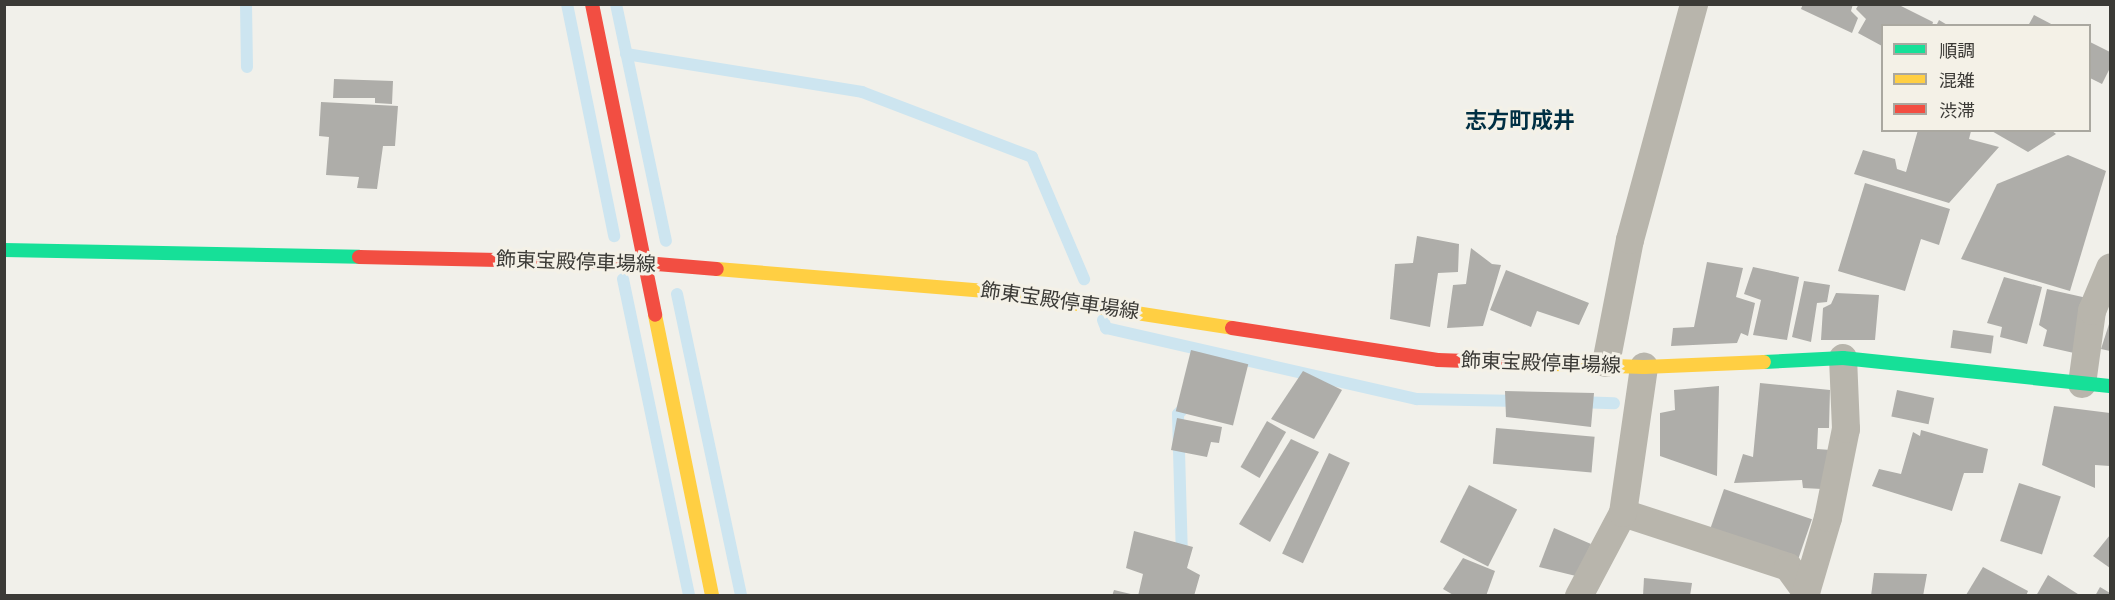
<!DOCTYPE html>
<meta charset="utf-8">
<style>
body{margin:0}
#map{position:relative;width:2115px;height:600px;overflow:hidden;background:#f1f0ea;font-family:"Roboto Condensed","Noto Sans JP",sans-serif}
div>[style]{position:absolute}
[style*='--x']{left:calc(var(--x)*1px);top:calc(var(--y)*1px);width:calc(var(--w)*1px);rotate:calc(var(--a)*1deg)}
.stream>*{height:12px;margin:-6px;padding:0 6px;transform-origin:6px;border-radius:6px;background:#cde5f0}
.building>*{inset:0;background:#aeada9;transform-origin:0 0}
.street>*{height:28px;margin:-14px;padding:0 14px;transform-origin:14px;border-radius:14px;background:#b8b5ac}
.fast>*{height:14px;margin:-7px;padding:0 7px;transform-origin:7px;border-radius:7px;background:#16e098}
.slow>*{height:14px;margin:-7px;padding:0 7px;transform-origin:7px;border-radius:7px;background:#ffcf43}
.jam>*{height:14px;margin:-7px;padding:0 7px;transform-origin:7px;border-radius:7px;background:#f24e42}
span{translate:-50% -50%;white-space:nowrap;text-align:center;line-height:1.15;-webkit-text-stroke:6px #f4f1e7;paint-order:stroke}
.street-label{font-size:20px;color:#3b3a36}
.quarter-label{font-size:22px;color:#002f43;font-weight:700}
.frame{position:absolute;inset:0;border:6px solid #3b3a36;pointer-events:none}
.legend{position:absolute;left:1881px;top:24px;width:210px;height:108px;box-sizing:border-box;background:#f4f1e7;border:2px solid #aaa8a0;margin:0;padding:8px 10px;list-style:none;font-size:18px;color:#3b3a36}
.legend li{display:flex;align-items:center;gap:12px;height:30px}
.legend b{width:30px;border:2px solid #aaa8a0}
</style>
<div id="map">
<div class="stream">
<div style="--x:246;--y:4;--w:63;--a:89.1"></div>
<div style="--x:567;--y:4;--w:237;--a:78.5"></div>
<div style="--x:616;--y:4;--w:242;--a:78.1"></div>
<div style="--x:626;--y:54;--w:239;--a:9.1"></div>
<div style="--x:862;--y:92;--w:182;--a:20.9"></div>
<div style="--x:1032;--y:157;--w:133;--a:66.9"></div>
<div style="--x:623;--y:279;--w:324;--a:78.2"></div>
<div style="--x:677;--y:294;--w:309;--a:78"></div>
<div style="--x:1103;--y:320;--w:9;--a:69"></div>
<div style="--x:1106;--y:328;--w:319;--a:12.9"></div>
<div style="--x:1417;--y:399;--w:103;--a:1.1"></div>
<div style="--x:1576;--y:402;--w:38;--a:2"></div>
<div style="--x:1182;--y:558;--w:144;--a:-91.6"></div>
<div style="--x:1178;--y:414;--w:18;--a:-45"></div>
</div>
<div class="building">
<div style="clip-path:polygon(1803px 4px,1853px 4px,1851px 11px,1858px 18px,1852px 33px,1801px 9px)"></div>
<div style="clip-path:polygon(1859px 4px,1897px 4px,1933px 22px,1932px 26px,1882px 26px,1882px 46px,1858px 33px,1866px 19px,1856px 9px)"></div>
<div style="clip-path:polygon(2034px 15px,2055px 26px,2028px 26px)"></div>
<div style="clip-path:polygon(1939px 20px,1949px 26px,1936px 26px)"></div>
<div style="clip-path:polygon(2090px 42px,2110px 52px,2110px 68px,2102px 84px,2090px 78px)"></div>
<div style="clip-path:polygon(334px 79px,393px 81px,392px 104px,375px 103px,375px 98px,333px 98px)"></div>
<div style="clip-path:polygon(321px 102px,398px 106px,395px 146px,383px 146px,377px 189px,357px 188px,359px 177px,326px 175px,329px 137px,319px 136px)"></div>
<div style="clip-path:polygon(1918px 130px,1971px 131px,1969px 139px,1999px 147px,1949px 203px,1854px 174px,1863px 150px,1895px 159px,1897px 169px,1906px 172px)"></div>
<div style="clip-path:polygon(1990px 130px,2051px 130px,2056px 134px,2028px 152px)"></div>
<div style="clip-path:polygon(2068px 155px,2106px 171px,2070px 291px,1961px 259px,1997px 184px)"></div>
<div style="clip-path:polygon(1865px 183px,1950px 209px,1939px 245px,1921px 239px,1905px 291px,1838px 271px)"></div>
<div style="clip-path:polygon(1417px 236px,1459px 244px,1458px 272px,1438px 273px,1430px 327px,1390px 319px,1395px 264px,1413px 263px)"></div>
<div style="clip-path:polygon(1471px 248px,1492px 264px,1501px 265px,1483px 326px,1447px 328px,1453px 285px,1466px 284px)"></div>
<div style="clip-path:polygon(1707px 262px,1743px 268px,1736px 297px,1755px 303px,1748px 336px,1741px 333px,1737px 343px,1671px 346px,1673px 328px,1694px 327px)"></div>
<div style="clip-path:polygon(1753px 267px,1799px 277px,1787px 340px,1753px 335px,1761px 300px,1744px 294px)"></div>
<div style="clip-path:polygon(1506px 270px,1589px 303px,1579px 325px,1537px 311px,1531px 327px,1490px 310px)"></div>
<div style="clip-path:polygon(2004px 277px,2042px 287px,2027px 344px,2000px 337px,2002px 327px,1987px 323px)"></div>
<div style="clip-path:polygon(1804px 281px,1830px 285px,1827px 302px,1817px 303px,1811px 342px,1792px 337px)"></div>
<div style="clip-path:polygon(2047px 289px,2087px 298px,2074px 353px,2043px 346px,2047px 330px,2039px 325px)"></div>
<div style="clip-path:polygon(1836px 293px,1879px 295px,1875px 340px,1821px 340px,1823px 308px,1831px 304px)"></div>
<div style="clip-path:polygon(2110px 321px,2110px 351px,2101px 349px)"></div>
<div style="left:1953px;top:330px;width:41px;height:18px;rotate:8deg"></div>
<div style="left:1191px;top:350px;width:59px;height:63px;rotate:14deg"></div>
<div style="clip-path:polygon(1303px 371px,1342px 390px,1314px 439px,1271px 419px)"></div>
<div style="clip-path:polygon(1760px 383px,1830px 390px,1829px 428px,1818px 428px,1817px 449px,1831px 450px,1822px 489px,1803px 488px,1802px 480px,1734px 483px,1743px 454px,1753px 457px)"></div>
<div style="clip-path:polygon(1719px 386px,1717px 476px,1660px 456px,1660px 413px,1675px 410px,1674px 390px)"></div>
<div style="left:1897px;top:390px;width:38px;height:27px;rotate:12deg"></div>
<div style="clip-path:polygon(1505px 391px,1594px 393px,1591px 427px,1506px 417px)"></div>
<div style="clip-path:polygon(2054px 406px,2110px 413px,2110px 466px,2095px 465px,2095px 488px,2042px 465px)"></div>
<div style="clip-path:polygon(1177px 418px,1222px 427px,1219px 443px,1211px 442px,1207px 457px,1171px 450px)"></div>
<div style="left:1267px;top:421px;width:22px;height:53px;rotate:30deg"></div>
<div style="left:1496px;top:428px;width:99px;height:36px;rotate:5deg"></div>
<div style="clip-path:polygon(1921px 430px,1988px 449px,1983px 473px,1964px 473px,1952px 511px,1872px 486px,1879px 469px,1901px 474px,1913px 432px,1920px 436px)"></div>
<div style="clip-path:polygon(1291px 439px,1319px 452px,1270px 542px,1239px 524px)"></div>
<div style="left:1329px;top:453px;width:23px;height:111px;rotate:25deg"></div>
<div style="left:2019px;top:483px;width:44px;height:61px;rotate:18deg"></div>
<div style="left:1469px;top:485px;width:54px;height:64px;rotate:27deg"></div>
<div style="left:1724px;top:489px;width:93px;height:41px;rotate:19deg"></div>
<div style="clip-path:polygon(1554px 528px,1591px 544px,1576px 576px,1539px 567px)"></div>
<div style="clip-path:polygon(1134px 531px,1193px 547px,1187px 568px,1200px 575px,1194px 596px,1138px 596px,1143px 574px,1126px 568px)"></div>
<div style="clip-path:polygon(2110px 535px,2110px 568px,2093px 556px)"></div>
<div style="clip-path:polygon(1463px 558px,1495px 571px,1486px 596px,1455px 596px,1443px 589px)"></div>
<div style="clip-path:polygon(1983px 567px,2028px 591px,2026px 596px,1966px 595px)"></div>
<div style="clip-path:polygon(1874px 573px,1927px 574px,1923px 596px,1871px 596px)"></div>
<div style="clip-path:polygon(2048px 575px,2081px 596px,2036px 596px)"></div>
<div style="clip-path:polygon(1644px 578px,1692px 583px,1690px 596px,1643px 596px)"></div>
<div style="clip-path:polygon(2100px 587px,2110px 593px,2110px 596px,2095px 596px)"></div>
<div style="clip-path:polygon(1114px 590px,1135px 595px,1135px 596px,1112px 596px)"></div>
</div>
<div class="street">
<div style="--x:1606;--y:363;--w:125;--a:-79"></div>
<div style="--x:1630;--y:240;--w:245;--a:-74.8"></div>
<div style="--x:2082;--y:384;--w:74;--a:-82.2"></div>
<div style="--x:2092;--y:311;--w:47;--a:-67.3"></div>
<div style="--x:1623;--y:513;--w:174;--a:18.1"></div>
<div style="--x:1788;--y:567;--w:31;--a:54"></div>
<div style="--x:1579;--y:596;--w:94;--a:-62.1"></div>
<div style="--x:1623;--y:513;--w:148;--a:-81.8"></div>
<div style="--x:1805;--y:596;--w:81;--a:-73.6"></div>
<div style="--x:1828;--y:518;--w:91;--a:-78.6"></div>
<div style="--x:1846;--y:429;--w:71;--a:-92.4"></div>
</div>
<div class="fast">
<div style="--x:4;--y:250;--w:355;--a:1.1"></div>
<div style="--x:1764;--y:362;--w:79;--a:-2.9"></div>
<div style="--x:1843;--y:358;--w:268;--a:6"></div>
</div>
<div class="slow">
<div style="--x:717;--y:269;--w:291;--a:4.7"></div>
<div style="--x:1007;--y:293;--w:228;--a:8.8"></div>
<div style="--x:655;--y:315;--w:287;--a:78.5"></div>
<div style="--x:1524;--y:363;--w:120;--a:1.9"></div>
<div style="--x:1644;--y:367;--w:120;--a:-2.4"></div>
</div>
<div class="jam">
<div style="--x:592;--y:4;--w:317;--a:78.5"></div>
<div style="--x:359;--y:257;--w:286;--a:1.2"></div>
<div style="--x:645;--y:263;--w:72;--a:4.8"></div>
<div style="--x:1232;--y:328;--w:208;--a:8.8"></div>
<div style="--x:1438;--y:360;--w:86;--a:2"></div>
</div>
<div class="street-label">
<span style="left:576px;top:262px;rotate:2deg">飾東宝殿停車場線</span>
<span style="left:1060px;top:301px;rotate:8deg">飾東宝殿停車場線</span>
<span style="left:1541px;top:363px;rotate:2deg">飾東宝殿停車場線</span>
</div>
<div class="quarter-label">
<span style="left:1520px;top:121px">志方町成井</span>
</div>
<div class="frame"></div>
<ul class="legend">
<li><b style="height:8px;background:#16e098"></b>順調</li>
<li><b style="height:8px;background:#ffcf43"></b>混雑</li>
<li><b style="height:8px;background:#f24e42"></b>渋滞</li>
</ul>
</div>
